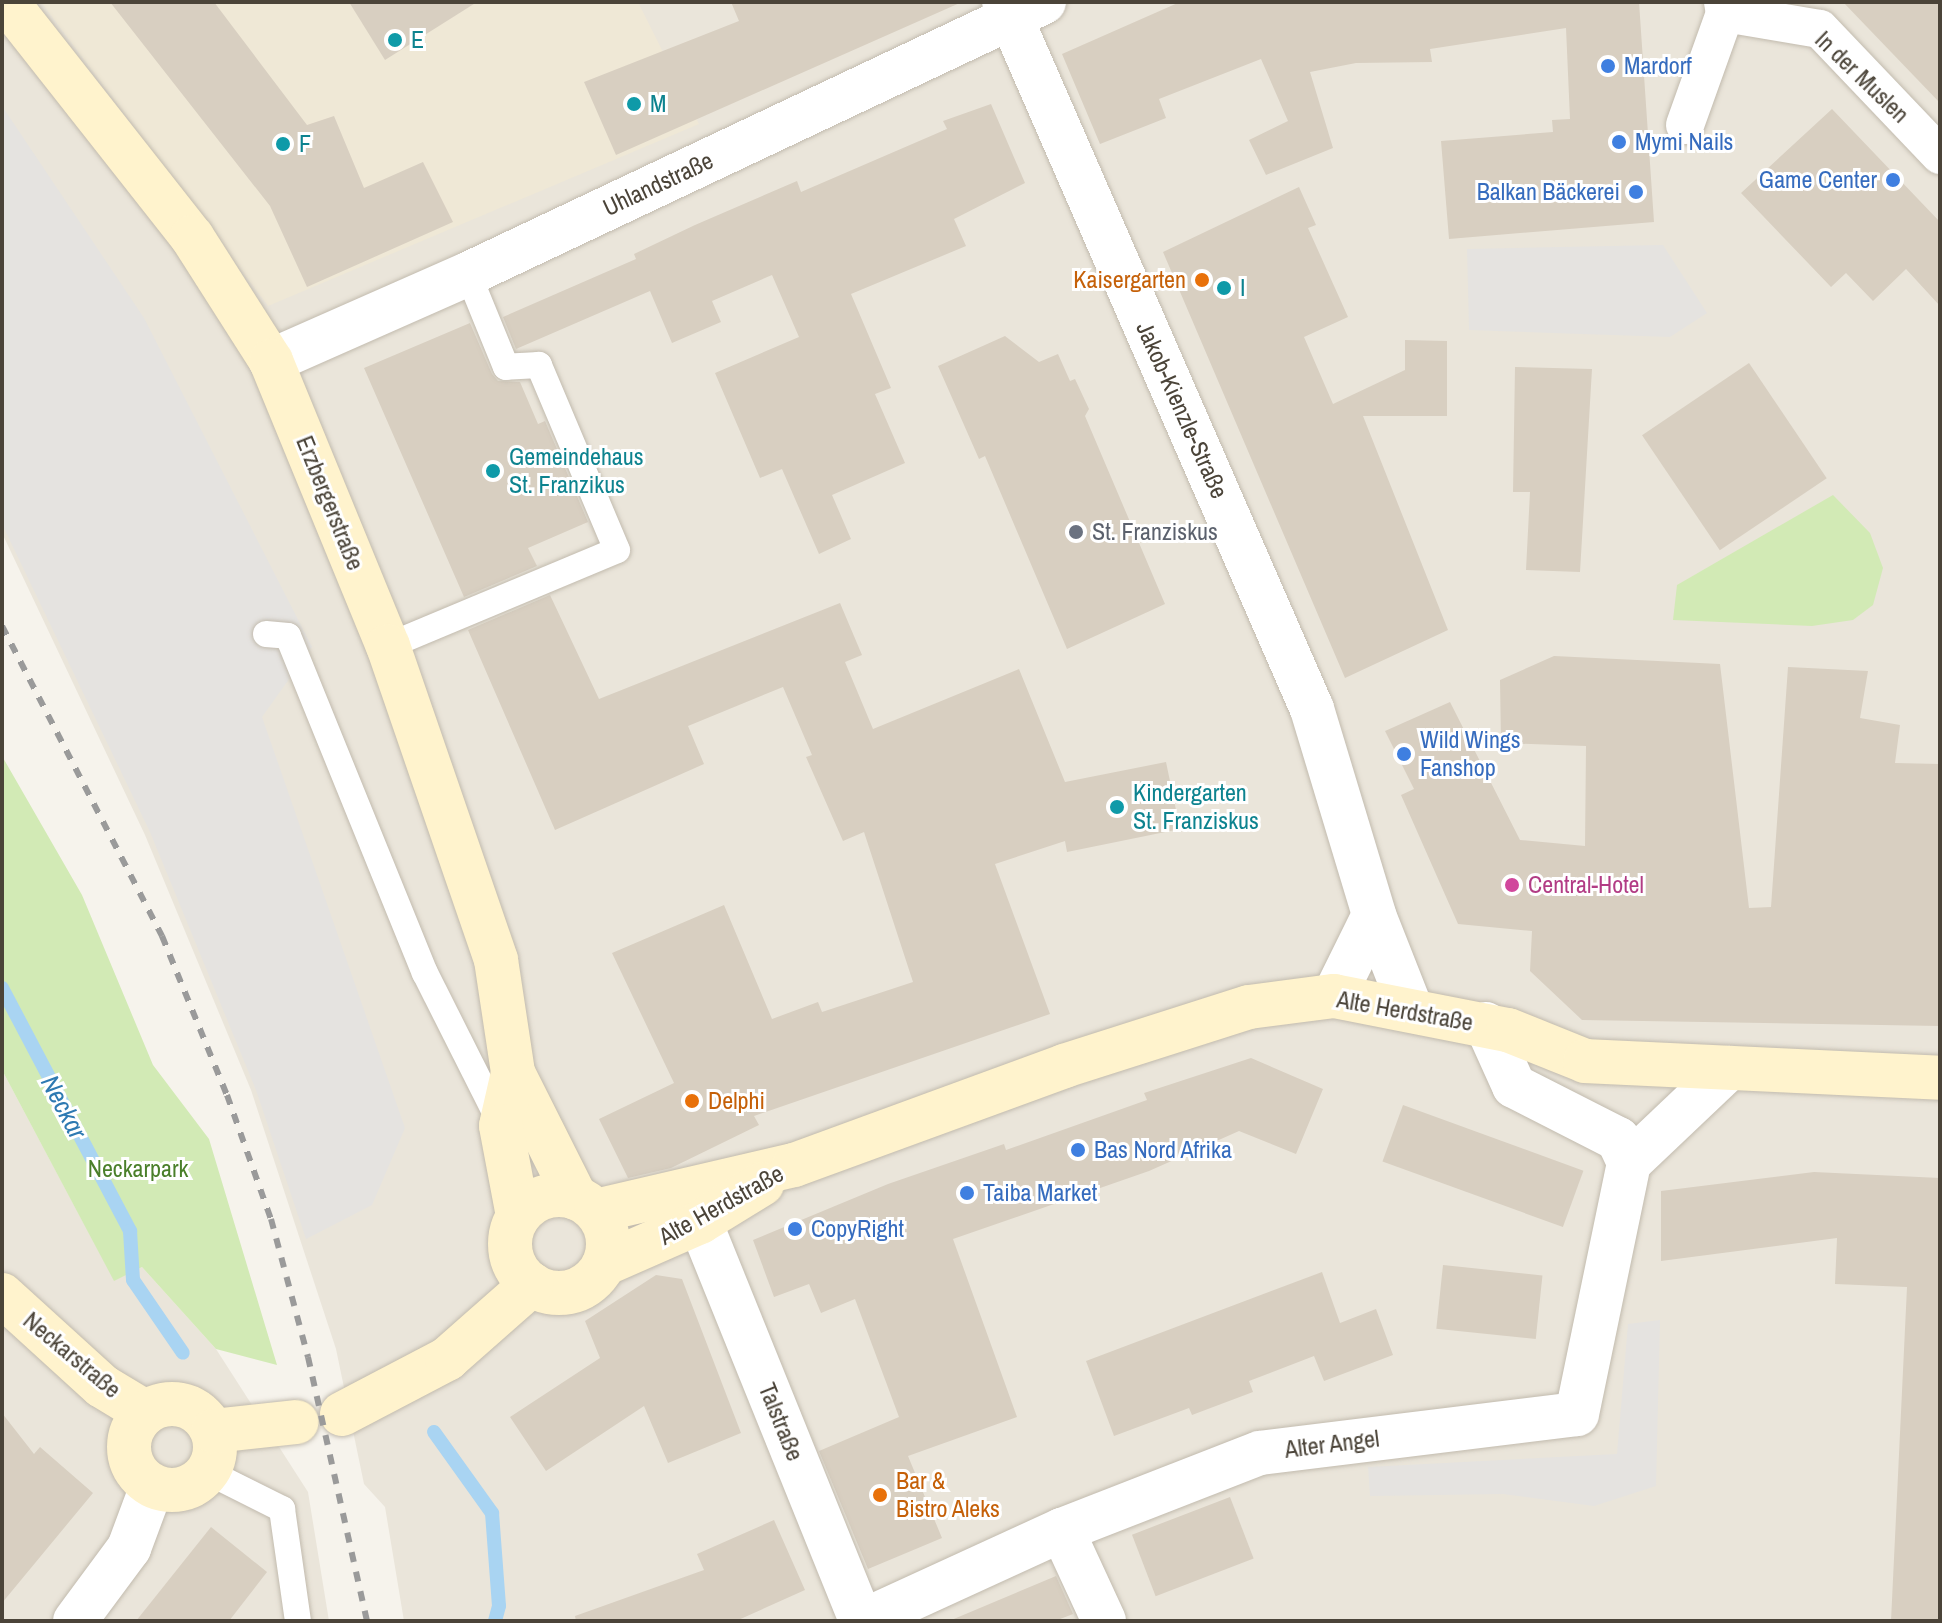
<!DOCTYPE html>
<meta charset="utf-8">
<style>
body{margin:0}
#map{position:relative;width:1942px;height:1623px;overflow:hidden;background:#f6f3ec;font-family:"Archivo Narrow",sans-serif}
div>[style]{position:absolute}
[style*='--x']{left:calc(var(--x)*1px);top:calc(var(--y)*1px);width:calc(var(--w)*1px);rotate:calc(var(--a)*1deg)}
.residential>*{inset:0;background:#eae5da}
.education>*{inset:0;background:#efe8d6}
.green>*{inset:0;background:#d2eab5}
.parking>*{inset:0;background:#e5e3e0}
.stream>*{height:14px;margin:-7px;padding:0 7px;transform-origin:7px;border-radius:7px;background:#a9d4f2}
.building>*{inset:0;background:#d8cfc1;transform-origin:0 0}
.roads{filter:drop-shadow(0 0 2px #c2bbae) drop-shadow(0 0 2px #c2bbae)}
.service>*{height:26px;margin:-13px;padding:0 13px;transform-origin:13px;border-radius:13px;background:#fff}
.pedestrian>*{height:38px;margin:-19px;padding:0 19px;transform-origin:19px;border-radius:19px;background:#fff}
.minor>*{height:44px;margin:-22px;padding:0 22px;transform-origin:22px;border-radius:22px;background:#fff}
.secondary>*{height:44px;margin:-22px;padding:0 22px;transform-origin:22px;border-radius:22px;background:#fff3cd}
.secondary>.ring{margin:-22px;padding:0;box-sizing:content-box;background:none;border:44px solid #fff3cd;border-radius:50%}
.rail>*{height:6px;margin-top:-3px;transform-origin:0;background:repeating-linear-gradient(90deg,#9a9a9a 0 10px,transparent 0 20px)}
.dots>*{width:22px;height:22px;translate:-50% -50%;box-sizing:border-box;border:4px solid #fff;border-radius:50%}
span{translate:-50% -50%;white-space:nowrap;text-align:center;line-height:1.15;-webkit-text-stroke:6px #fff;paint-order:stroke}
.culture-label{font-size:24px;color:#0d838f}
.left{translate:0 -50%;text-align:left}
.shop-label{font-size:24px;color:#366cbe}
.right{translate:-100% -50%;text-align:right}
.street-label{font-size:24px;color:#4b4439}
.food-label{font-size:24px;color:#c56008}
.worship-label{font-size:24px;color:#5b616d}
.hotel-label{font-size:24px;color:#b23c85}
.park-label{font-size:24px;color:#4a7f2a}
.water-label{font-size:26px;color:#2e7ab2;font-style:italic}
.frame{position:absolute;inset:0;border:4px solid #4b4439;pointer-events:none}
</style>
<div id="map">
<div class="residential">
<div style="clip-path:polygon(2px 2px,1940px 2px,1940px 1621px,404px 1621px,385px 1507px,364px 1484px,336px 1349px,251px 1090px,145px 835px,2px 533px)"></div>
<div style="clip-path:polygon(2px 1070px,114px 1280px,142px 1267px,216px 1349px,308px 1492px,329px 1621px,2px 1621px)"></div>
</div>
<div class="education">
<div style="clip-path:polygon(41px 2px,638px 2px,699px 124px,268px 306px)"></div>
</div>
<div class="green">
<div style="clip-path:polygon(1833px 495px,1870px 533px,1883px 568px,1873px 605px,1853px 620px,1812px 626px,1673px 620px,1677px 585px)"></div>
<div style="clip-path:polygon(2px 756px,82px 895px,153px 1065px,209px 1139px,277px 1365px,216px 1349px,142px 1267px,114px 1281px,2px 1070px)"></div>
</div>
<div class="parking">
<div style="clip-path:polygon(2px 106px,144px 318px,312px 647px,262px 717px,405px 1128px,372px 1205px,306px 1239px,256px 1090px,150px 832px,2px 524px)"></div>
<div style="clip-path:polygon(1663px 245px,1707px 313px,1670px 337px,1469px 330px,1467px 249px)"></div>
<div style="clip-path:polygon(1660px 1320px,1656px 1486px,1594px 1506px,1503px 1494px,1370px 1496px,1368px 1467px,1617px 1454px,1628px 1324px)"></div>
</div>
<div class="stream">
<div style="--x:2;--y:988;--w:275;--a:62.2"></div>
<div style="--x:130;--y:1231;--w:49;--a:86.5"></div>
<div style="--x:133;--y:1280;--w:88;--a:55.6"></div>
<div style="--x:434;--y:1432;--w:100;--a:54.4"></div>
<div style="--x:492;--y:1513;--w:93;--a:85.7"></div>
<div style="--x:499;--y:1606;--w:16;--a:105"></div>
</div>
<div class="building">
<div style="clip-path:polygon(110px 2px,214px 2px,307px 125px,334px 116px,364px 188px,423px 162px,453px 222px,307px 287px,270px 206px)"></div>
<div style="clip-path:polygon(349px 2px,477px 2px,385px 60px)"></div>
<div style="clip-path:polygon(731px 2px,962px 2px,616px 155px,584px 82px,739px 21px)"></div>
<div style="clip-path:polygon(1180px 2px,1639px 2px,1654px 222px,1449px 239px,1441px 141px,1553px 132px,1552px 120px,1570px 119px,1566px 28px,1430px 49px,1432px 62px,1356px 63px,1310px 72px,1333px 148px,1266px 175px,1249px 140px,1288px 121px,1261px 59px,1159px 99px,1166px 118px,1100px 144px,1062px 54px)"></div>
<div style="clip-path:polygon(1843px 2px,1940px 2px,1940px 103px)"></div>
<div style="clip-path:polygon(991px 104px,1025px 183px,954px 219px,966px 246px,851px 294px,891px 388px,875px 394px,905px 463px,832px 495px,851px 539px,819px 554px,782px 469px,760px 478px,715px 373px,799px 337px,772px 275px,712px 301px,721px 322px,672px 343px,650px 291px,516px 349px,503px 317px,636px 259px,634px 254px,695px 225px,797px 181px,801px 192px,947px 129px,943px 121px)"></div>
<div style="clip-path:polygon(1832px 109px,1940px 222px,1940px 306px,1906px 269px,1873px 301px,1846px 273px,1831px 287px,1741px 193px)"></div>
<div style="clip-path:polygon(1299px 187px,1316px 225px,1308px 228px,1348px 317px,1304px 337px,1333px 404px,1405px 370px,1405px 340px,1447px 341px,1447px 416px,1363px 416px,1448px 630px,1345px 678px,1163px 252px)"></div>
<div style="clip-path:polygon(470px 323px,492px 374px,498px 381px,520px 382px,538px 424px,545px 421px,588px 522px,528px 548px,537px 566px,464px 597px,364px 368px)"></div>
<div style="clip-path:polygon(1005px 336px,1039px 362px,1058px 354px,1070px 381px,1075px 379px,1089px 409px,1085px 416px,1165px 604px,1067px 649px,985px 456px,979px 459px,938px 366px)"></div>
<div style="left:1749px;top:363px;width:139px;height:129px;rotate:56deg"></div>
<div style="clip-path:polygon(1515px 367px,1592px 369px,1580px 572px,1526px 570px,1530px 492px,1513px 492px)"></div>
<div style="clip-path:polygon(550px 595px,599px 699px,840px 603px,862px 655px,845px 662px,873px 729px,1019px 669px,1065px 782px,1166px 762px,1180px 829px,1067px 852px,1065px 841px,995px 864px,1050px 1014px,754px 1116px,759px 1125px,671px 1168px,628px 1178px,599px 1119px,674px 1083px,612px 953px,724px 905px,772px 1019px,818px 1002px,822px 1012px,913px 982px,864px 832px,843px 841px,806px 757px,812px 755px,783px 687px,688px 726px,704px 764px,555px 830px,468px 630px)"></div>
<div style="clip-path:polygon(1554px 656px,1720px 664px,1749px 908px,1771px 907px,1788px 667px,1868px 671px,1860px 718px,1900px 725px,1895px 763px,1940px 764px,1940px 1026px,1582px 1020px,1530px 971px,1532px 931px,1458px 924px,1401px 795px,1414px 789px,1385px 731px,1450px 702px,1520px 840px,1585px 846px,1586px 746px,1501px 743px,1500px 680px)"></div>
<div style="clip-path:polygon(1251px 1058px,1323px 1089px,1296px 1154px,1239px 1131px,1149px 1171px,953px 1239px,1017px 1417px,908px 1456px,942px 1538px,868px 1569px,819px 1451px,899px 1417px,855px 1299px,821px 1313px,809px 1284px,774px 1297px,753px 1240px,888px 1184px,1004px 1144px,1006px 1150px,1147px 1100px,1144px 1093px)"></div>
<div style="left:1403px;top:1105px;width:192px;height:60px;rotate:20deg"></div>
<div style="clip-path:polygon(1814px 1172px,1940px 1178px,1940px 1621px,1891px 1621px,1907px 1287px,1835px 1284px,1837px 1238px,1661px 1261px,1661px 1191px)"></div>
<div style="left:1443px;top:1265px;width:100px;height:64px;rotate:6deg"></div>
<div style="clip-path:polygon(1322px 1272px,1340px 1323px,1376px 1309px,1393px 1355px,1324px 1381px,1314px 1356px,1249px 1381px,1253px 1392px,1192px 1415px,1189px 1408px,1114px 1436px,1086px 1361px)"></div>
<div style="clip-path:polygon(656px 1275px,682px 1279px,741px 1433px,668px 1463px,644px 1406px,546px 1471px,510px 1417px,600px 1358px,585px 1321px)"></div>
<div style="clip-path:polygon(2px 1413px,34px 1454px,40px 1447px,93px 1493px,2px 1603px)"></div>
<div style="left:1230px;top:1497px;width:66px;height:105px;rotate:69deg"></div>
<div style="clip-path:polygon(774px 1520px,805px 1590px,736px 1621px,576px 1621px,575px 1616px,704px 1570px,697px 1554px)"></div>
<div style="clip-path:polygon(211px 1527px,267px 1572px,229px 1621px,136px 1621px)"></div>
<div style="clip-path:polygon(1056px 1576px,1073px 1614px,1055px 1621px,949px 1621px)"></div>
</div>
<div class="roads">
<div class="service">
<div style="--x:266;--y:634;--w:22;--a:5"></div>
<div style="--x:288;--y:636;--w:364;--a:67.9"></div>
<div style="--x:425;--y:973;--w:165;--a:63.3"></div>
<div style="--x:388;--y:646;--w:248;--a:-22.7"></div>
<div style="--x:617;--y:550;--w:201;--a:-112.9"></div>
<div style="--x:539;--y:365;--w:33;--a:177"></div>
<div style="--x:506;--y:367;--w:100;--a:-112.2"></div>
<div style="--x:208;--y:1472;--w:83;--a:26.6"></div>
<div style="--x:282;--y:1509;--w:113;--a:81.9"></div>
</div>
<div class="pedestrian">
<div style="--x:1723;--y:2;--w:11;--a:80"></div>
<div style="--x:1725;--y:13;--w:96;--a:9.6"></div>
<div style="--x:1820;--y:29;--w:174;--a:46.4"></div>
<div style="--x:1685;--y:125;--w:119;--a:-70.3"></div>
</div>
<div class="minor">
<div style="--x:1004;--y:2;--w:771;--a:66.46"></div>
<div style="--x:1312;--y:709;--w:215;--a:73.2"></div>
<div style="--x:1374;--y:915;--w:101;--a:68.5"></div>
<div style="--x:271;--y:361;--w:215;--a:-23.8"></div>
<div style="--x:468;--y:274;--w:637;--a:-25.28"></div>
<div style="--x:1334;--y:996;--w:90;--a:-63.7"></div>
<div style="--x:1486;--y:1024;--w:68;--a:65.7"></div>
<div style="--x:1514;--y:1086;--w:117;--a:27"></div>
<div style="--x:1618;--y:1139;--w:26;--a:65"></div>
<div style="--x:700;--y:1222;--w:430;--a:68"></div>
<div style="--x:1062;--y:1530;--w:100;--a:65.2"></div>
<div style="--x:75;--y:1621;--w:91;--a:-53.5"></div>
<div style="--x:129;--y:1548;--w:66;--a:-69.6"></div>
<div style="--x:863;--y:1621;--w:219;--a:-24.6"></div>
<div style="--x:1062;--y:1530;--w:212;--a:-21.3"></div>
<div style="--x:1260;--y:1453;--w:319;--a:-7"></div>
<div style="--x:1577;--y:1414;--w:256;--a:-78.3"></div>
<div style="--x:1629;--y:1163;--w:138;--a:-43.5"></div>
</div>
<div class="secondary">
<div style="--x:7;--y:2;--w:299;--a:51.8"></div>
<div style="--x:192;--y:237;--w:147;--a:57.5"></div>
<div style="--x:271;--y:361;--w:308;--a:67.7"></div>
<div style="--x:388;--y:646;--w:332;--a:71"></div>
<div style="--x:496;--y:960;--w:114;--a:81.4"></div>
<div style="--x:513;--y:1073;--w:140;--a:63.3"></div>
<div style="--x:513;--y:1073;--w:54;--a:102.8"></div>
<div style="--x:501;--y:1126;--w:92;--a:79.3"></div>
<div class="ring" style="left:510px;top:1195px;width:54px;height:54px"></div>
<div style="--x:596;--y:1211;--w:203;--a:-13.1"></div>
<div style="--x:794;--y:1165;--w:288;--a:-20.1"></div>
<div style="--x:1064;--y:1066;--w:194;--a:-17.7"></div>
<div style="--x:1249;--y:1007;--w:86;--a:-7.4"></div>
<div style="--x:1334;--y:996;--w:177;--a:11.1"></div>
<div style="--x:1508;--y:1030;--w:83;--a:21.9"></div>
<div style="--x:1585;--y:1061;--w:355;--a:2.7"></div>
<div style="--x:604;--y:1264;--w:105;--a:-23.6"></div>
<div style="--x:700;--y:1222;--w:73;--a:-31.5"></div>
<div style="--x:2;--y:1295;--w:135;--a:42.3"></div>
<div style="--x:102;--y:1386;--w:50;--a:31.2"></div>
<div class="ring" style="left:129px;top:1404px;width:42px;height:42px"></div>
<div style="--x:342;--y:1414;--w:119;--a:-27.6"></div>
<div style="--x:447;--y:1359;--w:113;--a:-41.4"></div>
<div style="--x:213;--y:1431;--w:84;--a:-6.1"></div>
</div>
</div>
<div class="rail">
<div style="--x:2;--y:626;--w:349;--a:62.7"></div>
<div style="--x:162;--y:936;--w:172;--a:67.8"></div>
<div style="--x:227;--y:1095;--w:132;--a:70.5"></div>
<div style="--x:271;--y:1219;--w:143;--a:75"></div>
<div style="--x:308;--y:1357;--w:271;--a:77.4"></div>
</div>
<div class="dots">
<div style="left:395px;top:40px;background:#0f9aa8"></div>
<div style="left:1608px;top:66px;background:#3f7fe0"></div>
<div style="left:634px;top:104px;background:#0f9aa8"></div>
<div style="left:1619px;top:142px;background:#3f7fe0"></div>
<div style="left:283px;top:144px;background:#0f9aa8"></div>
<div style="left:1893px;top:180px;background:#3f7fe0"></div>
<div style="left:1636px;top:192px;background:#3f7fe0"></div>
<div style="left:1202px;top:280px;background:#e8710a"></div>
<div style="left:1224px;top:288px;background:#0f9aa8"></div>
<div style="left:493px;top:471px;background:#0f9aa8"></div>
<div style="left:1076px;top:532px;background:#6b7280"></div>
<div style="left:1404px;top:754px;background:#3f7fe0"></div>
<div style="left:1117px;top:807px;background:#0f9aa8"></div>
<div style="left:1512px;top:885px;background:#d1479c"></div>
<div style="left:692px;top:1101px;background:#e8710a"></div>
<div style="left:1078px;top:1150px;background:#3f7fe0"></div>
<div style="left:967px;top:1193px;background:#3f7fe0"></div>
<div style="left:795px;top:1229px;background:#3f7fe0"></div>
<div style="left:880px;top:1495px;background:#e8710a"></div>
</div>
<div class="culture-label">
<span class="left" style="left:411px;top:40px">E</span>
<span class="left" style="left:650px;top:104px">M</span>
<span class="left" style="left:299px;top:144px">F</span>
<span class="left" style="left:1240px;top:288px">I</span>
<span class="left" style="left:509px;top:471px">Gemeindehaus<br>St. Franzikus</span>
<span class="left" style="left:1133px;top:807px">Kindergarten<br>St. Franziskus</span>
</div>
<div class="shop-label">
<span class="left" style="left:1624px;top:66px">Mardorf</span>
<span class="left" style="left:1635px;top:142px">Mymi Nails</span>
<span class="right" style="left:1877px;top:180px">Game Center</span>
<span class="right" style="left:1620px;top:192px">Balkan Bäckerei</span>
<span class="left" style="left:1420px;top:754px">Wild Wings<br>Fanshop</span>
<span class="left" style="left:1094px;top:1150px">Bas Nord Afrika</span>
<span class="left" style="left:983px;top:1193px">Taiba Market</span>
<span class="left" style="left:811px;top:1229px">CopyRight</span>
</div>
<div class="street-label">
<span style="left:1862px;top:77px;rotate:44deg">In der Muslen</span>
<span style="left:658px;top:184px;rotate:-25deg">Uhlandstraße</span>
<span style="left:1182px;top:410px;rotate:66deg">Jakob-Kienzle-Straße</span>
<span style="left:330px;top:503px;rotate:68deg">Erzbergerstraße</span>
<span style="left:1405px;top:1011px;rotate:10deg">Alte Herdstraße</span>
<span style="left:721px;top:1205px;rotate:-29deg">Alte Herdstraße</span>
<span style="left:72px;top:1355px;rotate:40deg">Neckarstraße</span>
<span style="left:781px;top:1422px;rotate:68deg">Talstraße</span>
<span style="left:1332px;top:1444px;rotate:-7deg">Alter Angel</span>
</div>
<div class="food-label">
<span class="right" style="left:1186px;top:280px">Kaisergarten</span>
<span class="left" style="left:708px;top:1101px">Delphi</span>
<span class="left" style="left:896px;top:1495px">Bar &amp;<br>Bistro Aleks</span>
</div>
<div class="worship-label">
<span class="left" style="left:1092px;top:532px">St. Franziskus</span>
</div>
<div class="hotel-label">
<span class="left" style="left:1528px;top:885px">Central-Hotel</span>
</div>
<div class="park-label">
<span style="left:138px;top:1169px">Neckarpark</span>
</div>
<div class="water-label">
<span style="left:64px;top:1107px;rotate:62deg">Neckar</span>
</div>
<div class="frame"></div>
</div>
